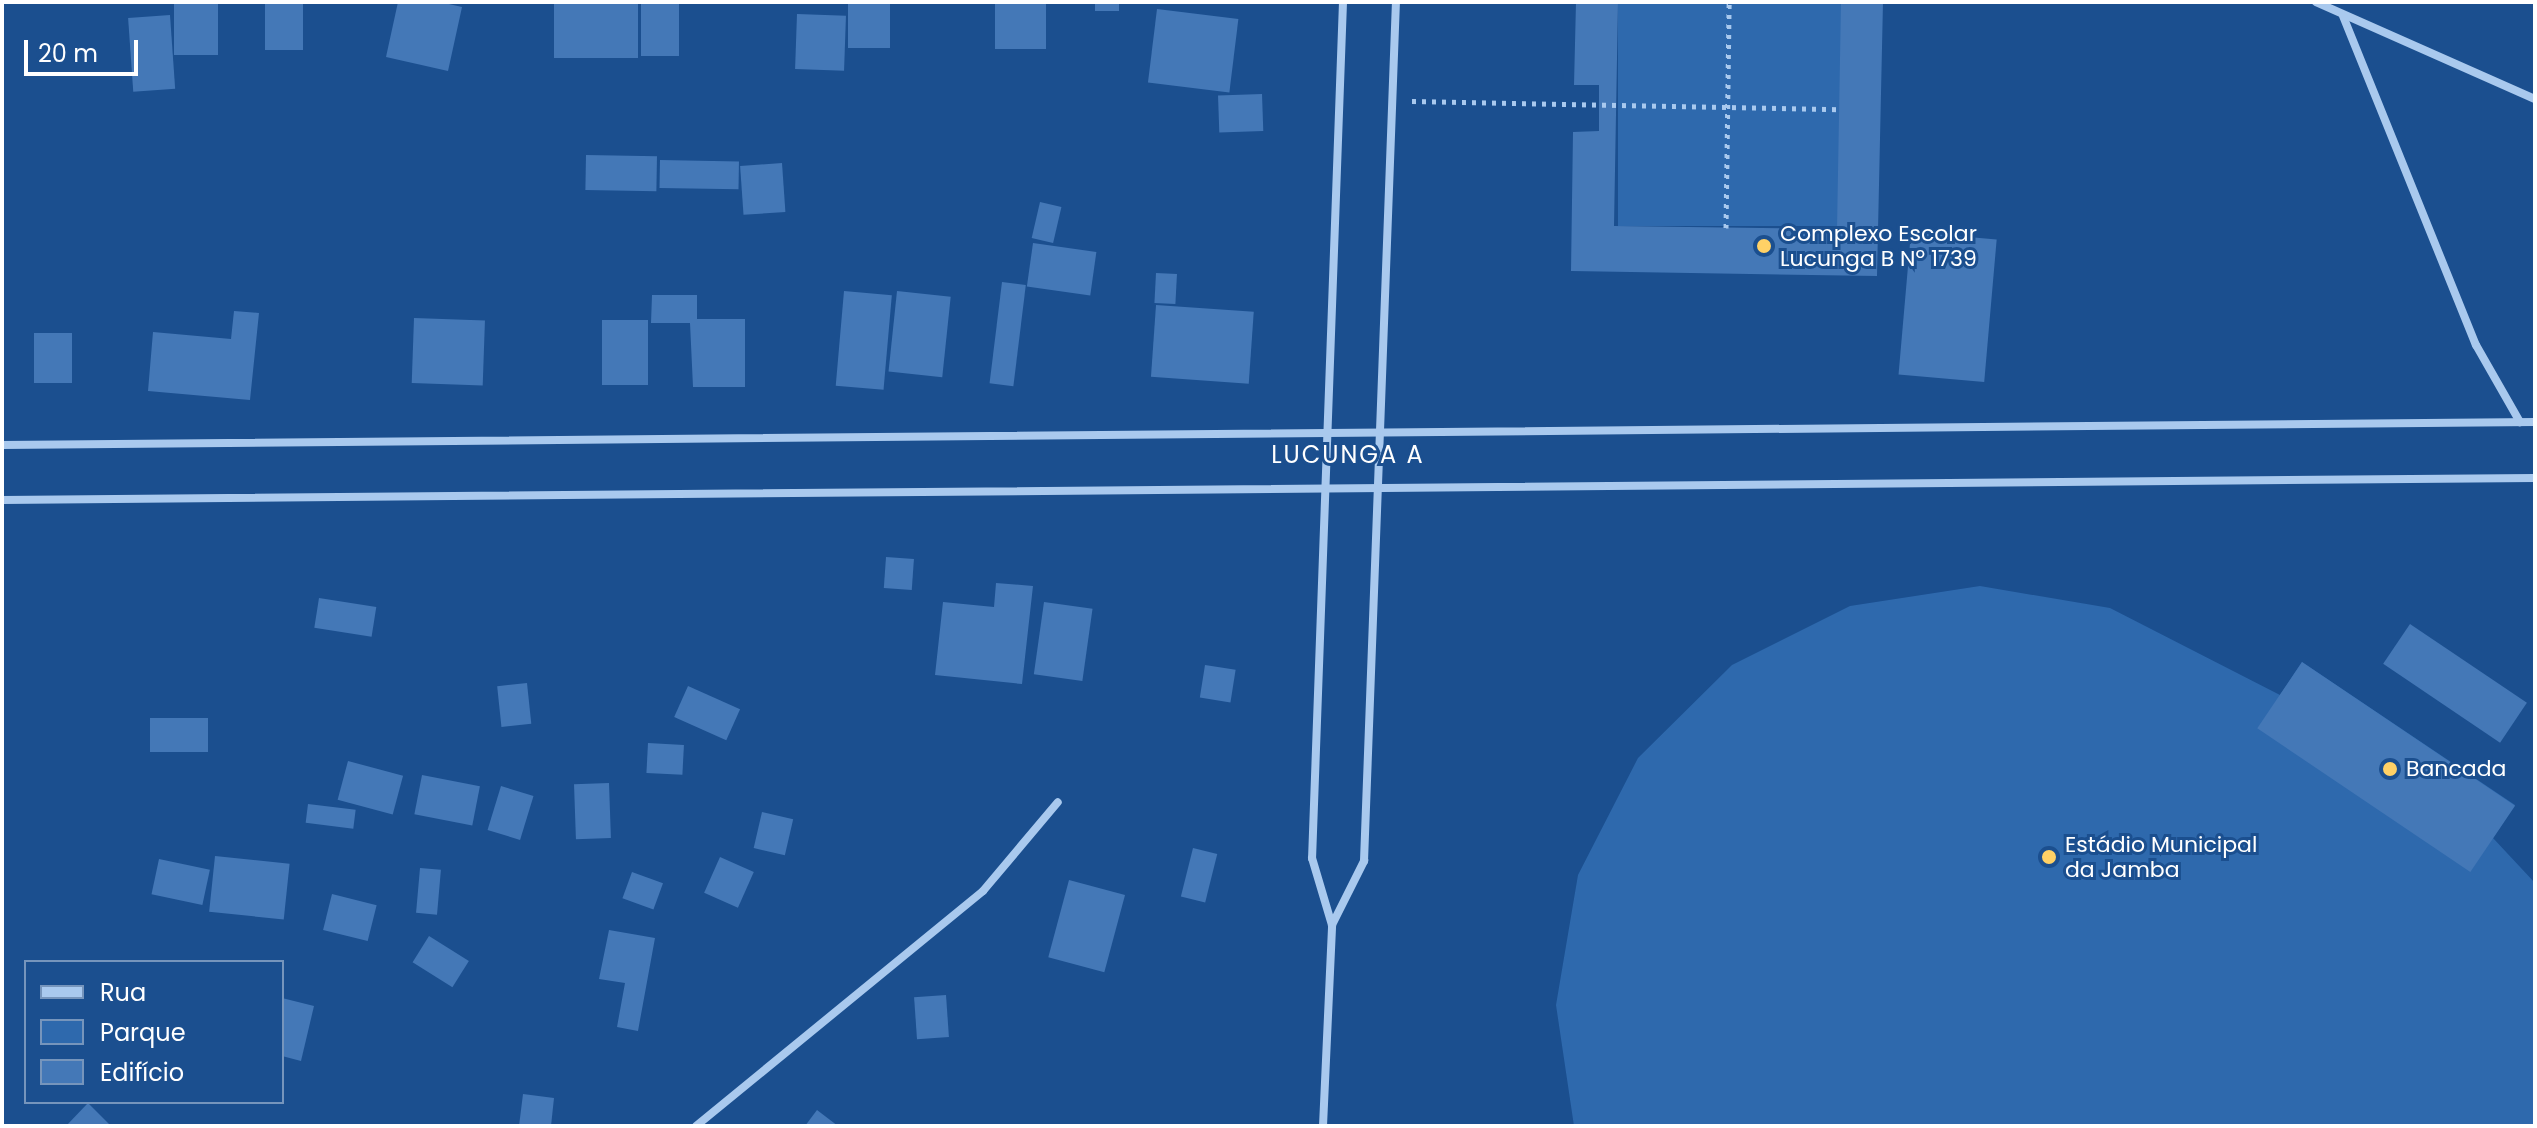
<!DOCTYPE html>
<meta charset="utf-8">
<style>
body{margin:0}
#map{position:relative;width:2537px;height:1128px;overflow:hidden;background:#1b4f8f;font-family:Poppins,sans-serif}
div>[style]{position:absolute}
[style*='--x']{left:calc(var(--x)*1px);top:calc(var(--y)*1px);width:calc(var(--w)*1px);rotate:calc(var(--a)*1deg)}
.green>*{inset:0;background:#2e69ad;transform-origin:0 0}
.building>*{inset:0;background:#4478b7;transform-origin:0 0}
.path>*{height:5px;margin-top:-2.5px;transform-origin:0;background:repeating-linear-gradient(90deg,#a9c9ee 0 4px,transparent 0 10px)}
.street>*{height:8px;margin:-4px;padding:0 4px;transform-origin:4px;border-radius:4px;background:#a9c9ee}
.dots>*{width:22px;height:22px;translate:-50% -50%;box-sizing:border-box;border:4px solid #1b4f8f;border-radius:50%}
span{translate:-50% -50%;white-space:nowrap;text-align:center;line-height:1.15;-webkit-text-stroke:6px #1b4f8f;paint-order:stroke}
.poi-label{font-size:22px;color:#fff}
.left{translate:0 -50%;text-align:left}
.neighbourhood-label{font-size:24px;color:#fff;letter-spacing:2px}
.frame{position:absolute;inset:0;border:4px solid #fff;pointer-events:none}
.legend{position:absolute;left:24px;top:960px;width:260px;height:144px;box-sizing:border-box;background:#1b4f8f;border:2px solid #7695bc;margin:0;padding:10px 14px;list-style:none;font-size:24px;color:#fff}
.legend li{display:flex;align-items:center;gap:16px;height:40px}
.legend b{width:40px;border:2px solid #7695bc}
.scale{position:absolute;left:24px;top:40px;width:114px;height:36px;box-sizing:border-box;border:4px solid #fff;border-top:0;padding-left:10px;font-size:24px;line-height:28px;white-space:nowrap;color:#fff;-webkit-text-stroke:6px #1b4f8f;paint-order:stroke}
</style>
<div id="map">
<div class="green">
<div style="left:1618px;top:2px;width:223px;height:224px"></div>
<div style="clip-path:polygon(1980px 586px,2110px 608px,2280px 695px,2302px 662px,2515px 805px,2493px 838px,2535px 883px,2535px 1126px,1574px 1126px,1556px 1005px,1578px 875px,1638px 758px,1732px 665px,1850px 606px)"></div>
</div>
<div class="building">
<div style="left:174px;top:2px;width:44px;height:53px"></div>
<div style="left:265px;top:2px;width:38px;height:48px"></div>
<div style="clip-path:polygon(398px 2px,440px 2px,462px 7px,448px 71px,386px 57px)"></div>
<div style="left:554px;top:2px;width:84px;height:56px"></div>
<div style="left:641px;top:2px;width:38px;height:54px"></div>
<div style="left:848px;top:2px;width:42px;height:46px"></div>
<div style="left:995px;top:2px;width:51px;height:47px"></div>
<div style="left:1095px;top:2px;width:24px;height:9px"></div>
<div style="clip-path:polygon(1576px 2px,1618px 2px,1614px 226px,1837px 229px,1841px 2px,1883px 2px,1877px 276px,1571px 271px,1573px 132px,1599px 131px,1599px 85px,1574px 85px)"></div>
<div style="left:1157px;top:9px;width:82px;height:74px;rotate:7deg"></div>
<div style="left:797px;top:14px;width:49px;height:55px;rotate:2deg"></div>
<div style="left:170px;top:15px;width:74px;height:42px;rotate:86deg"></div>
<div style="left:1262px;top:94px;width:37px;height:44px;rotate:88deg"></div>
<div style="left:586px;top:155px;width:71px;height:35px;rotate:1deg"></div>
<div style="left:660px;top:160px;width:79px;height:28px;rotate:1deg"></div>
<div style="left:782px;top:163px;width:49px;height:42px;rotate:86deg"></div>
<div style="left:1040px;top:202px;width:22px;height:37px;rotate:13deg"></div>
<div style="left:1911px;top:232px;width:86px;height:143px;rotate:5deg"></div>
<div style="left:1033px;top:243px;width:64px;height:44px;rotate:8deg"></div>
<div style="left:1156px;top:273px;width:21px;height:30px;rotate:3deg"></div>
<div style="left:1002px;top:282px;width:24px;height:102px;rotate:7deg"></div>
<div style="left:844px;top:291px;width:48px;height:95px;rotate:5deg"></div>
<div style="left:897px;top:291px;width:54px;height:81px;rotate:6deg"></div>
<div style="clip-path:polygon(652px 295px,697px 295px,697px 319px,745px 319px,745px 387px,693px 387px,690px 323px,651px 323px)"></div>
<div style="left:1156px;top:305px;width:98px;height:72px;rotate:4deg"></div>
<div style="clip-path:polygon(234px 311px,259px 313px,250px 400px,148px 391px,153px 332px,231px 339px)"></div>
<div style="left:414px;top:318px;width:71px;height:65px;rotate:2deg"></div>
<div style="left:602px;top:320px;width:46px;height:65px"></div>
<div style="left:34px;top:333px;width:38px;height:50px"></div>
<div style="left:886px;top:557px;width:28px;height:31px;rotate:4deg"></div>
<div style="clip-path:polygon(996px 583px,1033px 586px,1022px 684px,935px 675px,943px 602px,994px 607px)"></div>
<div style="left:319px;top:598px;width:58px;height:30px;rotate:9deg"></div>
<div style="left:1044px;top:602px;width:49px;height:73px;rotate:8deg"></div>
<div style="left:2410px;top:624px;width:141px;height:48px;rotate:34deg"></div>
<div style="left:2302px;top:662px;width:257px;height:80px;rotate:34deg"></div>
<div style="left:1205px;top:665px;width:31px;height:33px;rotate:9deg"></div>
<div style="left:527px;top:683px;width:41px;height:30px;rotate:84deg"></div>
<div style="left:688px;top:686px;width:57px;height:34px;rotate:24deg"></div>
<div style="left:208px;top:718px;width:34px;height:58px;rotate:90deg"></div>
<div style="left:648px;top:743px;width:36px;height:30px;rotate:3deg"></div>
<div style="left:348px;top:761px;width:57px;height:40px;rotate:15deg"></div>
<div style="left:422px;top:775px;width:59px;height:40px;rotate:11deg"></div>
<div style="left:609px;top:783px;width:55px;height:35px;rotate:88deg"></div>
<div style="left:501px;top:786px;width:34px;height:46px;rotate:17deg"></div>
<div style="left:308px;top:804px;width:48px;height:19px;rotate:7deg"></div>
<div style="left:762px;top:812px;width:32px;height:37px;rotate:13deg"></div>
<div style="left:1193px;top:848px;width:25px;height:50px;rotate:14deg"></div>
<div style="left:215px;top:856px;width:75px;height:56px;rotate:6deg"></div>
<div style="left:720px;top:857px;width:37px;height:39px;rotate:24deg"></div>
<div style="left:159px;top:859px;width:52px;height:36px;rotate:12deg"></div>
<div style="left:420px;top:868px;width:21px;height:45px;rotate:5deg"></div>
<div style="left:632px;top:872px;width:33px;height:28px;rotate:20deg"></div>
<div style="left:1069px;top:880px;width:58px;height:80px;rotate:15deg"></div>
<div style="left:332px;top:894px;width:46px;height:37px;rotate:14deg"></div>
<div style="clip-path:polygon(609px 930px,655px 938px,638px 1031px,617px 1027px,625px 983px,599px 979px)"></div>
<div style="left:429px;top:936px;width:47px;height:31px;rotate:32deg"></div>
<div style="left:946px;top:995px;width:42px;height:32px;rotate:86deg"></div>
<div style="clip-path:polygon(282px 998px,314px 1006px,301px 1061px,282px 1056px)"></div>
<div style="clip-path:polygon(523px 1094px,554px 1098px,551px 1126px,519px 1126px)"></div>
<div style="clip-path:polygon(88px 1103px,111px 1126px,66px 1126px)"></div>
<div style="clip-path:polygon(817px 1110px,838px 1126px,805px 1126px)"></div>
</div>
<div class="path">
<div style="--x:1412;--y:101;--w:427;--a:1.1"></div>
<div style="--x:1726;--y:228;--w:226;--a:-89.2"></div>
</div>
<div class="street">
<div style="--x:1343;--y:2;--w:857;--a:92.07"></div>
<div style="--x:1312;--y:858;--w:70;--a:73.4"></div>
<div style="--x:1332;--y:925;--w:72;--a:-63.4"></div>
<div style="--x:1364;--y:861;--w:860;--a:-87.87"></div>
<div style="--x:2316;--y:2;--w:240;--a:23.9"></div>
<div style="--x:2343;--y:16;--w:355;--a:68"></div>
<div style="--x:2476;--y:345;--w:89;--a:60.3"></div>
<div style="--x:2;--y:445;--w:2533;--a:-0.52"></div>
<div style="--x:2;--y:500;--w:2533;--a:-0.5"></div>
<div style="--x:696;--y:1126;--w:371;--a:-39.3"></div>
<div style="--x:983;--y:891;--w:116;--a:-49.9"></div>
<div style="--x:1323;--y:1126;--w:201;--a:-87.4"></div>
</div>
<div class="dots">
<div style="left:1764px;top:246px;background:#ffd166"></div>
<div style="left:2390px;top:769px;background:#ffd166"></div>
<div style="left:2049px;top:857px;background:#ffd166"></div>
</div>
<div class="poi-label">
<span class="left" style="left:1780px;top:246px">Complexo Escolar<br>Lucunga B Nº 1739</span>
<span class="left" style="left:2406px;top:769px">Bancada</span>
<span class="left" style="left:2065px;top:857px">Estádio Municipal<br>da Jamba</span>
</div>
<div class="neighbourhood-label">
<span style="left:1348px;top:455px">LUCUNGA A</span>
</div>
<div class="frame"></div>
<ul class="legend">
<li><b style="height:10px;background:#a9c9ee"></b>Rua</li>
<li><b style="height:22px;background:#2e69ad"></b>Parque</li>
<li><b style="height:22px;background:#4478b7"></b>Edifício</li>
</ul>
<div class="scale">20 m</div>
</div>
